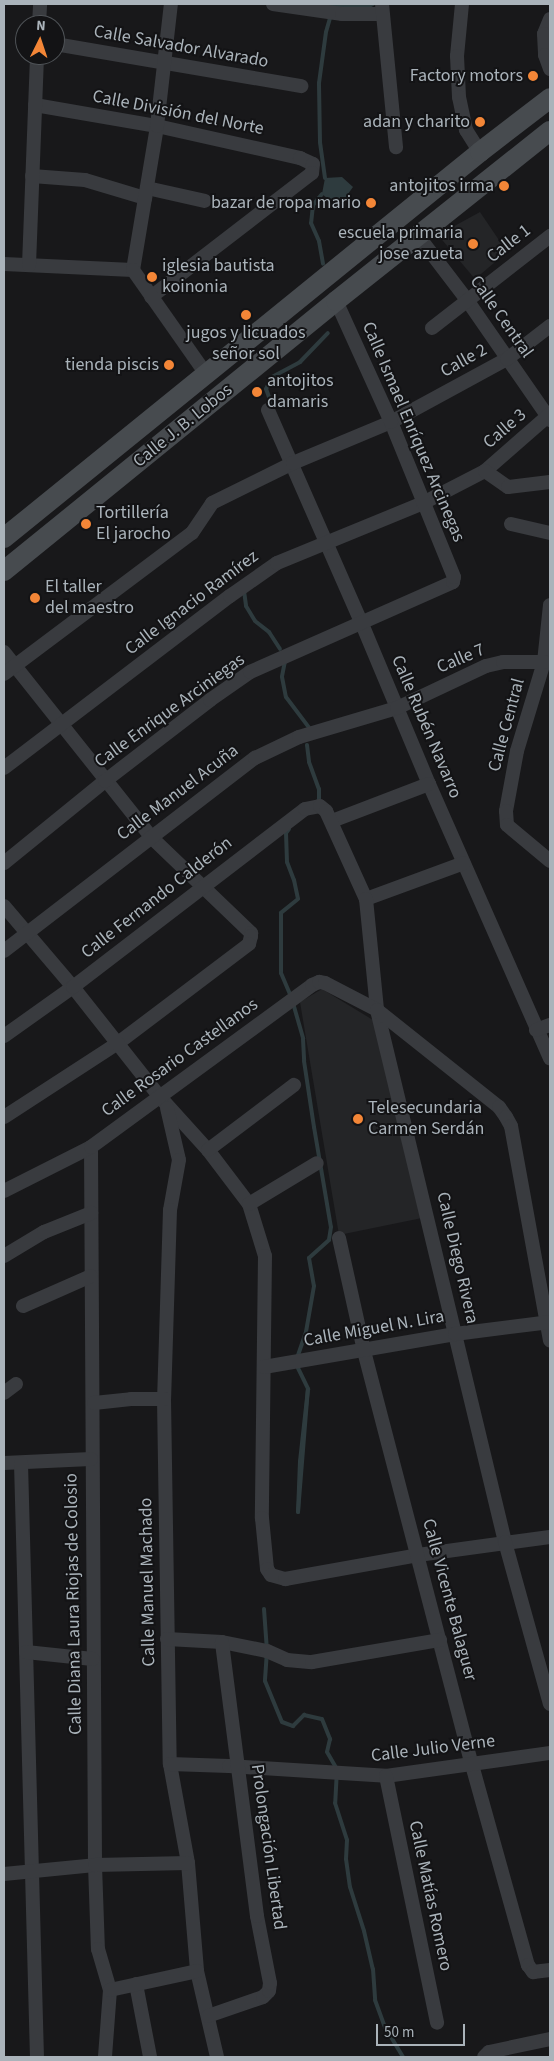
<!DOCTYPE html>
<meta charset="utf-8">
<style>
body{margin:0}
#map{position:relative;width:554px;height:2061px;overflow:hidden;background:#18181a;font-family:"Source Sans 3",sans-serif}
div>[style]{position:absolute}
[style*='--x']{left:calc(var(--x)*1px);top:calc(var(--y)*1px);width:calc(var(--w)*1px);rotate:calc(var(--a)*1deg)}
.built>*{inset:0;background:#242527}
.water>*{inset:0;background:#2e3b3e}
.stream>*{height:4px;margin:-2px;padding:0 2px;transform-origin:2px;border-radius:2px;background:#2e3b3e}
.minor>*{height:14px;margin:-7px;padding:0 7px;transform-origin:7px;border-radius:7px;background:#393b3f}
.secondary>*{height:20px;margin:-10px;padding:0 10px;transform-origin:10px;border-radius:10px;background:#474b4f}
.dots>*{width:14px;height:14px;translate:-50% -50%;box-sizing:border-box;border:2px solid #131315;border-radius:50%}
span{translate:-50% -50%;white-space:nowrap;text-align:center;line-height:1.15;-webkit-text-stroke:4px #131315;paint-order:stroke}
.street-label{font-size:18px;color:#aab3ba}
.poi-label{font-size:18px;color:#aab3ba}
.right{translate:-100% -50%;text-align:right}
.left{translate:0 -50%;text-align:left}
.frame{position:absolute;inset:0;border:5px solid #aab3ba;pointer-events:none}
.north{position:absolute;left:15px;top:15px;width:50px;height:50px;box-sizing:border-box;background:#131315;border:1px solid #4f5357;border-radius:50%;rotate:4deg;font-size:14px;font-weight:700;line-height:20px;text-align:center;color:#aab3ba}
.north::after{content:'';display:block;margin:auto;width:18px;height:22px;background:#f38637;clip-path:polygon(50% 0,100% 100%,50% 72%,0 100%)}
.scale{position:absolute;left:376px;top:2024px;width:89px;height:22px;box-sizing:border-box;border:2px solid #aab3ba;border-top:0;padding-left:6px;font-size:15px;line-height:18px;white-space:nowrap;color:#aab3ba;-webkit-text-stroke:4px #131315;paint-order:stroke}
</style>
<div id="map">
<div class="built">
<div style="clip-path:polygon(480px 212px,507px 252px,475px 279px,438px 235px)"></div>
<div style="clip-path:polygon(322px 989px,373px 1020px,422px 1218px,339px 1235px,300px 1002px)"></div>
</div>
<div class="water">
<div style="clip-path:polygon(316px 4px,377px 4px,362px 12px)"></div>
<div style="clip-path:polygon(342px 177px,353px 187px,345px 198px,333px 203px,322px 194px,325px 178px)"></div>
</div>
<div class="stream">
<div style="--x:325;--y:178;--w:36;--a:-98"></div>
<div style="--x:320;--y:142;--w:59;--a:-91"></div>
<div style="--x:319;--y:83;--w:51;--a:-82.2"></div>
<div style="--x:326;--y:32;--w:19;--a:-74"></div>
<div style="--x:322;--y:194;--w:14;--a:129"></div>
<div style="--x:313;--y:205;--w:18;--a:96"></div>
<div style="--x:311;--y:223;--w:20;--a:66"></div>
<div style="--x:319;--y:241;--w:23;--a:80"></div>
<div style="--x:273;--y:408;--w:20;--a:-110"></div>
<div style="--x:266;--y:389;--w:13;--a:-63"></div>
<div style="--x:272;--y:377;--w:32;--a:-28"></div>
<div style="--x:300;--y:362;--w:40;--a:-46"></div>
<div style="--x:244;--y:591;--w:15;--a:82"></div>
<div style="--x:246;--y:606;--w:17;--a:59"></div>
<div style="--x:255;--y:621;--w:18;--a:38"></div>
<div style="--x:269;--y:632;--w:20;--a:57"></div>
<div style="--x:285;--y:661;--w:16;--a:101"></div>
<div style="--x:282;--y:677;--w:20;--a:79"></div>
<div style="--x:286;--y:697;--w:38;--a:53"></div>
<div style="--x:307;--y:745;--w:17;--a:83"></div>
<div style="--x:309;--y:762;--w:29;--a:70"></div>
<div style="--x:319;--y:789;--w:11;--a:90"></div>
<div style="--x:319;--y:800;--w:3;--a:135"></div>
<div style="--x:289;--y:829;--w:5;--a:127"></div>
<div style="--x:286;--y:833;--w:29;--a:88"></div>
<div style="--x:287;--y:862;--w:19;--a:69"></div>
<div style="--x:294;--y:880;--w:19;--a:78"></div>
<div style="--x:298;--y:899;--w:22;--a:141"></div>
<div style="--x:281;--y:913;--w:60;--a:90"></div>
<div style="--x:281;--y:973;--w:25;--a:67"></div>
<div style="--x:293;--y:1003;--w:37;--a:74"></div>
<div style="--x:303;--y:1039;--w:22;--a:87"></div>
<div style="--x:304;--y:1061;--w:67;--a:81.4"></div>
<div style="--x:314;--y:1127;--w:101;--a:80.4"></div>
<div style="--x:331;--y:1227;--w:13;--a:99"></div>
<div style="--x:329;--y:1240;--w:27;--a:138"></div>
<div style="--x:309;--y:1258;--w:28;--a:80"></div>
<div style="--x:314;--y:1286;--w:47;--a:99.9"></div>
<div style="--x:306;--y:1332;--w:28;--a:109"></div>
<div style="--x:296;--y:1364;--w:28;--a:64"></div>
<div style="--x:308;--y:1389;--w:72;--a:96.3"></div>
<div style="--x:300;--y:1461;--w:51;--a:92.2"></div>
<div style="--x:298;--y:1512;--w:123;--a:-85.4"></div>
<div style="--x:264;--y:1609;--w:42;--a:85.9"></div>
<div style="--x:267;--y:1651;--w:30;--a:94"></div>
<div style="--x:265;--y:1681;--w:44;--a:67.5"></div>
<div style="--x:282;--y:1722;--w:12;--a:20"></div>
<div style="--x:293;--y:1726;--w:16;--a:-45"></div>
<div style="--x:304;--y:1715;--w:18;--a:13"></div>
<div style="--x:322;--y:1719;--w:22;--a:68"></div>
<div style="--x:330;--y:1739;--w:13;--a:103"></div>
<div style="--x:327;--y:1752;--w:20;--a:60"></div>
<div style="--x:337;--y:1769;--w:34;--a:93"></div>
<div style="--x:335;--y:1803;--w:39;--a:72"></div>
<div style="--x:347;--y:1840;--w:19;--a:93"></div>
<div style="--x:346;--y:1859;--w:28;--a:82"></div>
<div style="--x:350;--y:1887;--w:46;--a:72.3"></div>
<div style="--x:364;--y:1931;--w:39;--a:77"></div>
<div style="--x:373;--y:1969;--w:31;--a:86"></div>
<div style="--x:375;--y:2000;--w:29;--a:70"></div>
<div style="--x:385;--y:2027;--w:35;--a:59"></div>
</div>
<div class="minor">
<div style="--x:273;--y:4;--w:70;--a:8.2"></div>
<div style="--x:342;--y:14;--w:40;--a:0"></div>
<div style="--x:382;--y:4;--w:144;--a:84.4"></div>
<div style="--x:462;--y:4;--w:52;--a:95.5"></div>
<div style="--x:457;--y:56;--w:41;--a:87.2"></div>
<div style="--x:459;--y:97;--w:34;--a:78"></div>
<div style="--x:466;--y:130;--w:26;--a:58"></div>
<div style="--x:550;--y:19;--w:16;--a:112"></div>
<div style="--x:544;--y:34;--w:21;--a:87"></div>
<div style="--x:545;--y:55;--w:15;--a:70"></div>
<div style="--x:39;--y:25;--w:21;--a:-87"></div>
<div style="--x:55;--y:44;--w:250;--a:9.7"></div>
<div style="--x:35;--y:105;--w:124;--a:9.8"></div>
<div style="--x:157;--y:126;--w:147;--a:12.6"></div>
<div style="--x:300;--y:158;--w:14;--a:25"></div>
<div style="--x:313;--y:164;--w:9;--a:96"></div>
<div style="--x:312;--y:173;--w:203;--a:142.4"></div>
<div style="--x:32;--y:176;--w:53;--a:4.3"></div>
<div style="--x:85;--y:180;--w:63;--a:16.7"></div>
<div style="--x:147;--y:188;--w:59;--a:12.6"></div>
<div style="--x:419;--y:237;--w:79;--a:52.7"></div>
<div style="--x:467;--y:300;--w:146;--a:55.3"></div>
<div style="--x:4;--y:264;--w:129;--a:2.7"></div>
<div style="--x:29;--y:265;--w:210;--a:-87.8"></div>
<div style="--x:133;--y:270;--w:146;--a:-80.5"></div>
<div style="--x:157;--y:126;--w:123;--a:-83.5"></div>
<div style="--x:133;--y:270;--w:127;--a:54.9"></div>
<div style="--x:432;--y:328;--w:150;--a:-37.9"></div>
<div style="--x:268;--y:410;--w:234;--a:66.3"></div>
<div style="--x:362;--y:624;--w:173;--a:67.3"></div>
<div style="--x:429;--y:784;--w:300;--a:66.2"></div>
<div style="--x:485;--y:471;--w:86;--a:-41.2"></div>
<div style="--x:511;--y:524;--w:40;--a:13"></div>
<div style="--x:550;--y:605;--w:57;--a:96"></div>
<div style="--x:544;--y:662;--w:93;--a:106.9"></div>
<div style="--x:517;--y:751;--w:61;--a:100.4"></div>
<div style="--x:506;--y:811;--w:14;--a:86"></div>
<div style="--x:507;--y:825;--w:56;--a:39.9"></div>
<div style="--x:4;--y:652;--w:236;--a:51.5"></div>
<div style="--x:151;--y:837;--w:139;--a:43.8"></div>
<div style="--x:251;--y:933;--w:3;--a:90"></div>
<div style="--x:251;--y:936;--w:8;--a:104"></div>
<div style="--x:249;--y:944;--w:164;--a:142.9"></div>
<div style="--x:118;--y:1043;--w:136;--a:147"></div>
<div style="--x:4;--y:674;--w:235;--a:-36.9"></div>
<div style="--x:192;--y:533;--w:36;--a:-56"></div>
<div style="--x:212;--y:503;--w:90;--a:-26.3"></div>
<div style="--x:293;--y:463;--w:106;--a:-22.7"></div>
<div style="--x:391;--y:422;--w:132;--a:-28.5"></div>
<div style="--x:507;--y:359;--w:54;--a:-37.5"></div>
<div style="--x:4;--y:768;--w:284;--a:-37.3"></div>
<div style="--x:230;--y:596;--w:57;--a:-35.1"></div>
<div style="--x:277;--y:563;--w:158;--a:-22.3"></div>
<div style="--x:423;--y:503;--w:70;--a:-27.3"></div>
<div style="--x:485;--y:471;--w:28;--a:35"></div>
<div style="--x:508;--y:487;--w:42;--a:-6.8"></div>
<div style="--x:332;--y:821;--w:104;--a:-20.9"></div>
<div style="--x:4;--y:863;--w:130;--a:-39.1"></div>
<div style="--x:105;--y:781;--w:133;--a:-37.6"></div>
<div style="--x:210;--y:700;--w:49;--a:-35"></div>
<div style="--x:250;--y:672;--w:222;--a:-23.9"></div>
<div style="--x:453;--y:582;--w:5;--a:-79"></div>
<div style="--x:454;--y:577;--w:167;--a:-112.1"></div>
<div style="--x:391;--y:422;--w:133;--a:-114.4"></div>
<div style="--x:366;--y:899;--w:104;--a:-20.2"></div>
<div style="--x:4;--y:906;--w:106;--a:49.6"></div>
<div style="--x:73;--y:987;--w:139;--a:51.7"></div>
<div style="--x:159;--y:1096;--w:73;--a:47.8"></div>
<div style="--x:208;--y:1150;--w:68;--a:52.8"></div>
<div style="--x:249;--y:1204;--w:54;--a:72.9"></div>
<div style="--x:265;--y:1256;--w:262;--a:90.7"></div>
<div style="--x:262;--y:1518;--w:51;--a:84.4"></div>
<div style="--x:267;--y:1569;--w:7;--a:56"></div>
<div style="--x:271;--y:1575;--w:15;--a:16"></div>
<div style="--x:285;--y:1579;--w:135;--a:-10.2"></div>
<div style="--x:418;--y:1555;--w:133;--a:-7.8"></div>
<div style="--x:4;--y:951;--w:317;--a:-37.6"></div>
<div style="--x:255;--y:758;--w:49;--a:-25.5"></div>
<div style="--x:299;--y:737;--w:102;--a:-16.5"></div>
<div style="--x:397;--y:708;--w:98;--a:-25.3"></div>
<div style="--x:486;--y:666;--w:17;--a:-13"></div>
<div style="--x:503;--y:662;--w:41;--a:0"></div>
<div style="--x:536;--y:1030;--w:15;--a:-20"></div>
<div style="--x:4;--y:1036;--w:85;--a:-35.4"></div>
<div style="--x:73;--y:987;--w:292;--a:-37.5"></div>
<div style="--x:305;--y:809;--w:15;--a:-11"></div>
<div style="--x:320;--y:806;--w:8;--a:40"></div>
<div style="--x:326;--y:811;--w:97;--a:65.6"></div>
<div style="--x:366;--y:899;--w:112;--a:84.3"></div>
<div style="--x:377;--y:1010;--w:547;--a:76.47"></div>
<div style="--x:505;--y:1542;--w:168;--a:74.5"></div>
<div style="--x:167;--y:1108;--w:53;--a:77"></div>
<div style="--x:179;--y:1160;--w:51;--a:100.2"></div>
<div style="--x:170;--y:1210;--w:189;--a:91.8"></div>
<div style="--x:164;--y:1399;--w:365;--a:89.1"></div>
<div style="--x:170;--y:1764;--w:101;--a:79.7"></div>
<div style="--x:188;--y:1863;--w:108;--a:85.2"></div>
<div style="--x:197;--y:1971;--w:88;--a:76.9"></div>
<div style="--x:91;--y:1147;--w:718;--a:89.68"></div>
<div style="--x:95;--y:1865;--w:84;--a:88"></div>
<div style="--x:98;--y:1949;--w:43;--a:73.7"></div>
<div style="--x:110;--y:1990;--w:67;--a:94.3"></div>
<div style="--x:208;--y:1150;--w:108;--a:-37.1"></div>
<div style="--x:4;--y:1191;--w:97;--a:-26.8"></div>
<div style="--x:91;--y:1147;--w:274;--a:-36.2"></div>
<div style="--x:312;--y:985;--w:8;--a:-23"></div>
<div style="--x:319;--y:982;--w:6;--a:9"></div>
<div style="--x:325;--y:983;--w:59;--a:27.4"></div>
<div style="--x:377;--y:1010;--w:156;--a:38.5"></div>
<div style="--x:499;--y:1107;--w:12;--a:55"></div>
<div style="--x:506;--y:1117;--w:10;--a:61"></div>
<div style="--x:511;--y:1126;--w:218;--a:79.7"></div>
<div style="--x:249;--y:1204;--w:79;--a:-31.1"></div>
<div style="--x:339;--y:1238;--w:116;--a:77.5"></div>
<div style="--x:364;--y:1351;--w:428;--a:75.4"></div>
<div style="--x:472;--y:1765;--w:208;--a:74.4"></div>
<div style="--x:528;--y:1965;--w:9;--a:54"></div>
<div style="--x:533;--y:1972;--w:17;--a:-7"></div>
<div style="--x:4;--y:1256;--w:47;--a:-31"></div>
<div style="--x:44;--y:1232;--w:51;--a:-22"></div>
<div style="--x:23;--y:1306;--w:74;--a:-23.8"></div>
<div style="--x:264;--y:1367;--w:194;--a:-9.8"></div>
<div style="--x:455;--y:1334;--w:96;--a:-7.2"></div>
<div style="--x:4;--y:1393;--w:15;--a:-37"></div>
<div style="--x:94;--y:1403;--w:37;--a:-6"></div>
<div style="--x:131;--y:1399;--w:33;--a:0"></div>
<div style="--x:4;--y:1463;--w:87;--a:-2.6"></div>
<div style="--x:21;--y:1463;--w:594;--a:88.46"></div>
<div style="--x:167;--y:1639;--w:55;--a:3.1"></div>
<div style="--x:222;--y:1642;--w:46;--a:11.3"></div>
<div style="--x:267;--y:1651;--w:22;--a:24"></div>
<div style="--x:287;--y:1660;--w:25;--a:5"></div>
<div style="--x:312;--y:1662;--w:130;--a:-9.8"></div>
<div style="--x:26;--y:1652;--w:67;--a:6"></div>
<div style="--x:170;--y:1764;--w:59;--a:1.9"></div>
<div style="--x:229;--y:1766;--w:157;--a:3.6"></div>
<div style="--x:386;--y:1776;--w:166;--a:-8"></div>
<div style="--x:386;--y:1776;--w:252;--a:78.3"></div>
<div style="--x:4;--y:1874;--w:91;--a:-5.6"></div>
<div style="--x:95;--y:1865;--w:93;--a:-1.2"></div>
<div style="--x:136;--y:1984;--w:74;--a:79.1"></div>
<div style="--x:110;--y:1990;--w:89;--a:-12.3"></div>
<div style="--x:208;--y:2016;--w:58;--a:-19.1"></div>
<div style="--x:263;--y:1997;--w:8;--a:-45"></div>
<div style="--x:269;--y:1991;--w:8;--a:-83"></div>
<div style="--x:270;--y:1983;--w:68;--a:-101"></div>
<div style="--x:257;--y:1916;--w:276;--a:-97.3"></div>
<div style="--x:484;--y:2057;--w:7;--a:-45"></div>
<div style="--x:489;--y:2052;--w:62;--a:-12"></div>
</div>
<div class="secondary">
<div style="--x:4;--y:538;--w:613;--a:-39.04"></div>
<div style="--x:480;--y:152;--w:88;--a:-37.6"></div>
<div style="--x:4;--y:571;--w:428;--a:-39.1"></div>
<div style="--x:336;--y:301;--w:273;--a:-38.5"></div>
</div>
<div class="dots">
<div style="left:533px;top:76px;background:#f38637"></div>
<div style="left:480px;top:122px;background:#f38637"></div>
<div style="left:504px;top:186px;background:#f38637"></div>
<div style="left:371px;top:203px;background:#f38637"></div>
<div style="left:473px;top:244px;background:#f38637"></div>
<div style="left:152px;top:277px;background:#f38637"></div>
<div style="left:246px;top:315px;background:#f38637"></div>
<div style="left:169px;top:365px;background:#f38637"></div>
<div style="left:257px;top:392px;background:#f38637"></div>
<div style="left:86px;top:524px;background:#f38637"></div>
<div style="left:35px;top:598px;background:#f38637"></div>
<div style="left:358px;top:1119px;background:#f38637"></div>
</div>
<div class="street-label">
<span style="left:181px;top:47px;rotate:10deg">Calle Salvador Alvarado</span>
<span style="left:178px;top:113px;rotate:11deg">Calle División del Norte</span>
<span style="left:509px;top:244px;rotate:-38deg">Calle 1</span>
<span style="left:501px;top:317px;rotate:55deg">Calle Central</span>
<span style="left:464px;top:361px;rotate:-29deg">Calle 2</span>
<span style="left:183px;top:426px;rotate:-39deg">Calle J. B. Lobos</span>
<span style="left:505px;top:429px;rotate:-41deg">Calle 3</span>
<span style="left:413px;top:432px;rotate:67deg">Calle Ismael Enríquez Arcinegas</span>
<span style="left:192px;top:603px;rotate:-37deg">Calle Ignacio Ramírez</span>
<span style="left:461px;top:659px;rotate:-23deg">Calle 7</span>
<span style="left:170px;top:711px;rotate:-36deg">Calle Enrique Arciniegas</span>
<span style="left:507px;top:725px;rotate:-75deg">Calle Central</span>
<span style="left:426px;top:727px;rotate:67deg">Calle Rubén Navarro</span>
<span style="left:178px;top:793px;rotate:-37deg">Calle Manuel Acuña</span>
<span style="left:157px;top:898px;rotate:-38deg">Calle Fernando Calderón</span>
<span style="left:180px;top:1058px;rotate:-36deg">Calle Rosario Castellanos</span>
<span style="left:457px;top:1258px;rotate:77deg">Calle Diego Rivera</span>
<span style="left:374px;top:1329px;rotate:-10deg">Calle Miguel N. Lira</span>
<span style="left:148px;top:1582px;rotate:-91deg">Calle Manuel Machado</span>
<span style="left:449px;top:1600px;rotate:75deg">Calle Vicente Balaguer</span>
<span style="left:74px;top:1604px;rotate:-91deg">Calle Diana Laura Riojas de Colosio</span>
<span style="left:433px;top:1749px;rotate:-7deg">Calle Julio Verne</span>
<span style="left:268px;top:1847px;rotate:82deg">Prolongación Libertad</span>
<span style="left:430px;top:1896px;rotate:78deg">Calle Matías Romero</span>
</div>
<div class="poi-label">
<span class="right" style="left:523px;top:76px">Factory motors</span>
<span class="right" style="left:470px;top:122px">adan y charito</span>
<span class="right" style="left:494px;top:186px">antojitos irma</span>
<span class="right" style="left:361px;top:203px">bazar de ropa mario</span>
<span class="right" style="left:463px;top:244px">escuela primaria<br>jose azueta</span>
<span class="left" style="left:162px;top:277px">iglesia bautista<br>koinonia</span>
<span style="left:246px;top:344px">jugos y licuados<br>señor sol</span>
<span class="right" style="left:159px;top:365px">tienda piscis</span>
<span class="left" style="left:267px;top:392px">antojitos<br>damaris</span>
<span class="left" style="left:96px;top:524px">Tortillería<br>El jarocho</span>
<span class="left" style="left:45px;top:598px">El taller<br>del maestro</span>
<span class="left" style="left:368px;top:1119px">Telesecundaria<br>Carmen Serdán</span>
</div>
<div class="frame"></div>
<div class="north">N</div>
<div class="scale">50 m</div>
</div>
